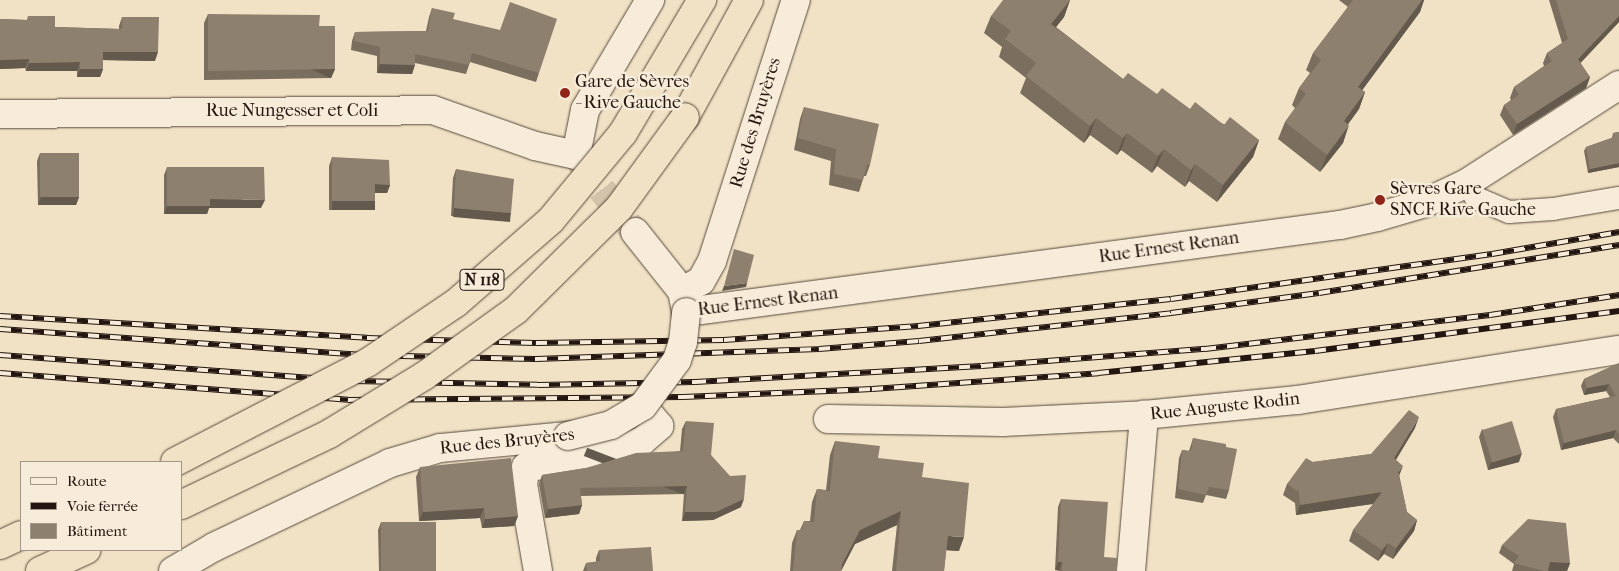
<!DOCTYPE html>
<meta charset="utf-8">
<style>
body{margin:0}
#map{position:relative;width:1619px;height:571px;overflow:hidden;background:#f1e2c5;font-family:"IM FELL French Canon",serif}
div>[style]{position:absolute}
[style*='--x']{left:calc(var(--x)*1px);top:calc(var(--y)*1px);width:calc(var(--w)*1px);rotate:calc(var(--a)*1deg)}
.tertiary-tunnel>*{height:28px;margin-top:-14px;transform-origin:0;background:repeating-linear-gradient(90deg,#d2c3aa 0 28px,transparent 0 42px)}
.roads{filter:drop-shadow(0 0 1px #56483c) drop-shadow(0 0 1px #56483c)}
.pedestrian>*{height:22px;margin:-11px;padding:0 11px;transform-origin:11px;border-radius:11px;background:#f6ecd9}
.minor>*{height:28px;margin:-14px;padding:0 14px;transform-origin:14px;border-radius:14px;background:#f6ecd9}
.tertiary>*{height:28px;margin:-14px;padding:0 14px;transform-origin:14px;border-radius:14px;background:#f6ecd9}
.trunk>*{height:28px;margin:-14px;padding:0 14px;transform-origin:14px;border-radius:14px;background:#f1e2c5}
.rail>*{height:5.5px;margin-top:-2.75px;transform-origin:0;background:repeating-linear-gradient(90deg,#f6ecd9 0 11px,#23150f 0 22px);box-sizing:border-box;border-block:1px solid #23150f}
.bridges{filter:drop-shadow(0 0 1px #56483c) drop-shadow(0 0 1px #56483c)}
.tertiary-bridge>*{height:28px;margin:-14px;padding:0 14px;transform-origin:14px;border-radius:14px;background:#f6ecd9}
.trunk-bridge>*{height:28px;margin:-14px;padding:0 14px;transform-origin:14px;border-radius:14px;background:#f1e2c5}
.wall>*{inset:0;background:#7a6e5f}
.shaded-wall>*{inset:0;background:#635a4d;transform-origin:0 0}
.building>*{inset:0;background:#8e806e;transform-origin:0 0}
.dots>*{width:14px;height:14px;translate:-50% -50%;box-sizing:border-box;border:2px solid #f6ecd9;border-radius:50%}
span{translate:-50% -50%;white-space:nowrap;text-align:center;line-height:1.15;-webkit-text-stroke:5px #f6ecd9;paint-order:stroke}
.shield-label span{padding:1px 4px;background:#f6ecd9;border:1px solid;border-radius:4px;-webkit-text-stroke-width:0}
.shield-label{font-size:16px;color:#23150f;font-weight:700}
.poi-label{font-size:18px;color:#23150f}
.left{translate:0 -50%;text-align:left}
.street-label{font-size:18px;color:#23150f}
.legend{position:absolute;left:20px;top:461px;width:162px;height:90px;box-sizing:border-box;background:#f6ecd9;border:1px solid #a29688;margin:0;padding:6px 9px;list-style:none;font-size:15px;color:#23150f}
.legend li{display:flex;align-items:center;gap:10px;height:25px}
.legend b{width:25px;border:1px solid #a29688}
</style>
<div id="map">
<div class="tertiary-tunnel">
<div style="--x:576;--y:156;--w:92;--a:52.5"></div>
</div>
<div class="roads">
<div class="pedestrian">
<div style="--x:1467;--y:183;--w:17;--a:59"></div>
<div style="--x:1476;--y:198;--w:36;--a:23"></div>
<div style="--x:1509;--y:212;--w:44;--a:-3.9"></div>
<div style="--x:1553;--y:209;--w:67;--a:-9.5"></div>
</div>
<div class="minor">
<div style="--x:0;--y:114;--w:433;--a:-0.5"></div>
<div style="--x:433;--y:110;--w:108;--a:19.4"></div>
<div style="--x:535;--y:146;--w:42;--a:12.4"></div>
<div style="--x:682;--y:291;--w:21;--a:-28"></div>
<div style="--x:701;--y:281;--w:23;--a:-61"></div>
<div style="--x:712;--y:261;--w:274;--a:-72.2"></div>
<div style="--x:686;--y:312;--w:660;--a:-7.58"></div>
<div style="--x:1340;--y:225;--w:38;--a:-12"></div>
<div style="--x:1377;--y:217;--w:50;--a:-16.3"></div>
<div style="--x:1425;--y:203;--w:47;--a:-25.5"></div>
<div style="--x:1467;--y:183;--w:181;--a:-32.8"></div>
<div style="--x:828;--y:419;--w:175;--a:1"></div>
<div style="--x:1003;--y:422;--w:141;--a:-2.8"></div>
<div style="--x:1144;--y:415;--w:155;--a:-5.6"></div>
<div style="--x:1298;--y:400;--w:325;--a:-8.9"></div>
<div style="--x:538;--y:571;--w:88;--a:-99.8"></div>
<div style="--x:523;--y:484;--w:17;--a:-80"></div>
<div style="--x:526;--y:467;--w:54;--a:-6.3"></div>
<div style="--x:580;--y:461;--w:32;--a:-13"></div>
<div style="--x:611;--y:454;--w:34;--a:-23"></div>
<div style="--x:642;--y:441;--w:23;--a:-41"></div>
<div style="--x:659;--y:426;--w:26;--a:-129"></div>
<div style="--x:1131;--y:571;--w:157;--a:-85.2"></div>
</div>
<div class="tertiary">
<div style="--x:576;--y:155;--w:46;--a:-78.7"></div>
<div style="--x:585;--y:110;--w:128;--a:-59.4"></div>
<div style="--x:635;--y:232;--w:75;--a:51.5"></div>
<div style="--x:682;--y:291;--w:21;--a:79"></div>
<div style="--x:173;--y:571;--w:48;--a:-30.3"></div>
<div style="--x:214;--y:547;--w:195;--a:-25.5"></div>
<div style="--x:390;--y:463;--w:52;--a:-16.7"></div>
<div style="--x:440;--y:448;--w:129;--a:-5.4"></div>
</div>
<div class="trunk">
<div style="--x:685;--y:117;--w:133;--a:-61.3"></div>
<div style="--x:0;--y:545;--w:23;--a:-25"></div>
<div style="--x:40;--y:571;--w:51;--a:-24.5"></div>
</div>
</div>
<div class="rail">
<div style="--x:0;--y:316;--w:368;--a:3.4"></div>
<div style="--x:367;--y:338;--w:169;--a:1.7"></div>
<div style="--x:536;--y:343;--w:188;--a:-0.9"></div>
<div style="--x:724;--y:340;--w:195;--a:-4.1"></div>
<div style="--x:918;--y:326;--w:254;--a:-6.1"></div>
<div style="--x:1171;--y:299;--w:324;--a:-8"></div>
<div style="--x:1492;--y:254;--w:129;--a:-9.8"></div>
<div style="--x:0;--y:329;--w:360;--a:4.1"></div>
<div style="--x:359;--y:355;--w:177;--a:1.3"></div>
<div style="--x:536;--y:359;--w:283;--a:-2"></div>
<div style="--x:819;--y:349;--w:100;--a:-4.6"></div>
<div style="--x:919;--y:341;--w:254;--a:-6.3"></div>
<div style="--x:1171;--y:313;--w:149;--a:-7.7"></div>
<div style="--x:1319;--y:293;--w:304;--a:-9.1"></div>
<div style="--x:0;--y:355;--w:355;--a:4.2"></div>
<div style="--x:354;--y:381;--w:184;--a:1.2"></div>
<div style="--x:538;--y:385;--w:157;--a:-1.1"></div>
<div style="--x:695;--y:382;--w:287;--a:-3.2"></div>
<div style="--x:982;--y:366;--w:224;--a:-4.4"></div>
<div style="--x:1205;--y:349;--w:287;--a:-6.8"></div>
<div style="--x:1490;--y:315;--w:131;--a:-8.8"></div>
<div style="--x:0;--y:373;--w:349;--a:4.4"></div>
<div style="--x:348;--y:400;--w:335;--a:-0.5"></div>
<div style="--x:683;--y:397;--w:189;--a:-2.4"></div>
<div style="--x:872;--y:389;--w:227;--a:-4"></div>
<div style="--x:1098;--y:373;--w:218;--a:-5.8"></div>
<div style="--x:1315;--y:351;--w:307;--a:-7.5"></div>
</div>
<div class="bridges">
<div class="tertiary-bridge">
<div style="--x:568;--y:436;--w:44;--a:-14.3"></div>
<div style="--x:611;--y:425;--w:37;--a:-31"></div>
<div style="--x:643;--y:406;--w:57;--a:-53.5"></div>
<div style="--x:677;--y:360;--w:19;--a:-72"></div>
<div style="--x:683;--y:342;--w:30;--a:-84"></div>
</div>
<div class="trunk-bridge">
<div style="--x:175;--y:462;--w:216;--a:-27.3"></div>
<div style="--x:367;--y:363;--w:107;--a:-34"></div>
<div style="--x:456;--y:303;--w:126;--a:-41.1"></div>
<div style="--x:551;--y:220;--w:113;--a:-50.4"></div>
<div style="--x:623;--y:133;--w:155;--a:-59.3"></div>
<div style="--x:181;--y:505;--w:164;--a:-25.6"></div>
<div style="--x:329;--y:434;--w:111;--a:-31.4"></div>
<div style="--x:424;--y:376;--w:113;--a:-35.7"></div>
<div style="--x:516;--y:310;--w:145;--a:-44.7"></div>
<div style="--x:619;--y:208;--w:112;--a:-54"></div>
</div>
</div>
<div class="wall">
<div style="clip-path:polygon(1070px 0,1064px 17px,1056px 27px,1123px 79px,1259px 140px,1253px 157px,1217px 202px,1189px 181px,1185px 187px,1157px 166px,1152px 173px,1121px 150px,1117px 155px,1090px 135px,1084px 143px,1020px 93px,1026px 78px,999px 57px,1002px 47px,984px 33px,991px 16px)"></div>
<div style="clip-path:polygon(1339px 0,1424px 0,1420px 12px,1362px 90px,1365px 92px,1359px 109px,1348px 124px,1343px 143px,1320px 172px,1278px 139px,1285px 122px,1295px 108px,1292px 105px,1299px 88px,1310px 73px,1306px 70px,1313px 53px,1348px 7px)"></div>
<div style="clip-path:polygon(1549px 0,1619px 0,1619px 22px,1580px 63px,1590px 77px,1586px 88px,1513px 135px,1500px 115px,1504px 105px,1511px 100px,1510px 98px,1514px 87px,1544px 66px,1543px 63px,1547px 53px,1562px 43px)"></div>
<div style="clip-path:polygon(432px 8px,453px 19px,539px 73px,536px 82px,470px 62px,466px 74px,415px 63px,412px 74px,377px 73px,377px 56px,351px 50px,352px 41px,355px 32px,426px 31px,429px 17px)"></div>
<div style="clip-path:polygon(208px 14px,319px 26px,335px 69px,331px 78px,204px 80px,204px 23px)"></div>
<div style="clip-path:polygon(28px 16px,55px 27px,119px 29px,119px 26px,122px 17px,155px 61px,103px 60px,103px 69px,100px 77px,77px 77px,77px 71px,26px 71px,25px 68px,0 69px,0 19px,27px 20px)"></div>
<div style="clip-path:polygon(804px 107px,870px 165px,866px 176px,864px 176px,859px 192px,829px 185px,831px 161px,794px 150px,800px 119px)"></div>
<div style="clip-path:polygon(1619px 132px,1619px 167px,1588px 173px,1584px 151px,1586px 147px,1612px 138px,1613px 133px)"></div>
<div style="clip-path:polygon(40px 153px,79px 197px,76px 205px,38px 205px,37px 161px)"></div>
<div style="clip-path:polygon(332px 157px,390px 185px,387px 193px,375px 193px,372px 210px,329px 210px,329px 166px)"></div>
<div style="clip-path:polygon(167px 167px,261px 208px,209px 208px,207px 214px,164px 214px,164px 175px)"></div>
<div style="clip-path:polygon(456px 169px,511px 213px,508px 221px,451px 216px,453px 178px)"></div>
<div style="clip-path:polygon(1619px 363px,1619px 444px,1613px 438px,1561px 450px,1553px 417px,1556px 409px,1610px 397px,1606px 391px,1584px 395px,1581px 386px,1584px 379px)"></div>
<div style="clip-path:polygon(686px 421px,711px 455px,741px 507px,713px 520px,682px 521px,684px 494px,581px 496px,582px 505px,579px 514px,545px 518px,539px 484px,542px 475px,586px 468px,680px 451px,682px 429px)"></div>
<div style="clip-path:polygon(1415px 428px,1396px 460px,1407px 512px,1417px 520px,1414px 531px,1393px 559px,1384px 554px,1378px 561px,1349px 541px,1353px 530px,1373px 504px,1296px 515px,1295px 503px,1283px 495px,1287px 484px,1313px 462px,1371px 454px)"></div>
<div style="clip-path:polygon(1482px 429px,1519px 462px,1488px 470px,1479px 437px)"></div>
<div style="clip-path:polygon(1193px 438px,1226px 447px,1229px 490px,1226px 499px,1206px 495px,1203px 503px,1175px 498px,1179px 458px,1182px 450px,1189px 451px)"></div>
<div style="clip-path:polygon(835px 441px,878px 458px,922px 477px,959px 551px,946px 550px,944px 571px,892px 571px,897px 525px,855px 544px,841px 571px,790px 571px,792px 543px,797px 530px,800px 530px,804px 521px,810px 521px,812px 502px,817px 489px,826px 490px,830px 455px)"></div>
<div style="clip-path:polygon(420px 467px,518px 516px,514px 526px,482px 528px,480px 518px,419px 521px,416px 477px)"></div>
<div style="clip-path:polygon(1061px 499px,1104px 557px,1117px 571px,1059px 571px,1055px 570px,1058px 507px)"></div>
<div style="clip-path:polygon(381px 522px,435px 571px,379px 571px,378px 530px)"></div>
<div style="clip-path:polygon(1502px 545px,1570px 563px,1567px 571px,1512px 571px,1514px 564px,1499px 553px)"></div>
<div style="clip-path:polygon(599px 550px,653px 571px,583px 571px,586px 563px,596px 562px,596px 558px)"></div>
</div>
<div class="shaded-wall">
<div style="clip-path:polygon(1070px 0,1064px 17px,1045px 41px,1051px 24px)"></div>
<div style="clip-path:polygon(1422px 0,1424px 0,1420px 12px,1352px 104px,1358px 87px)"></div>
<div style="clip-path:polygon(1619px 16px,1619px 22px,1574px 70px,1578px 59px)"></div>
<div style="clip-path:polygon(103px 52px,158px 52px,155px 61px,100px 60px)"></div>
<div style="clip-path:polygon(29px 59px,25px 68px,0 69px,0 60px)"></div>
<div style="clip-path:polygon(80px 62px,77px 71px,26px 71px,29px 63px)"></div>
<div style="clip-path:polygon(380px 64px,415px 65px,412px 74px,377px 73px)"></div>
<div style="clip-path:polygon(80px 69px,103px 69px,100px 77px,77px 77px)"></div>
<div style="left:335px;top:69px;width:10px;height:127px;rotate:114deg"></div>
<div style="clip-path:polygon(1590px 77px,1586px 88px,1513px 135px,1517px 124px)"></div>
<div style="clip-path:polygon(1365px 92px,1359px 109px,1338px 138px,1344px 121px)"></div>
<div style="clip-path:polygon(1096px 118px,1090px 135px,1084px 143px,1090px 126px)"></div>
<div style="clip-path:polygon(1349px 125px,1343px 143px,1320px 172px,1327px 155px)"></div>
<div style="clip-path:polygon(1127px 133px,1121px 150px,1117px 155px,1123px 138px)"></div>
<div style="clip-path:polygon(1259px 140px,1253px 157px,1217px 202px,1223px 185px)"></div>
<div style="clip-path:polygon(1164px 149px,1157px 166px,1152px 173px,1158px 156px)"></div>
<div style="clip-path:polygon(1619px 163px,1619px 167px,1588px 173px,1590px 169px)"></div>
<div style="clip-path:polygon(1195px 164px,1189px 181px,1185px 187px,1191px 170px)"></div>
<div style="clip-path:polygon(375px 184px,390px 185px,387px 193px,372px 193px)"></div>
<div style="clip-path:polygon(41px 197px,79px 197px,76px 205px,38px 205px)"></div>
<div style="clip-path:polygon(210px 199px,265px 200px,261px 208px,209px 208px,207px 214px,164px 214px,167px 206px)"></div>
<div style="left:332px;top:201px;width:43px;height:9px"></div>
<div style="left:454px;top:208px;width:57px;height:9px;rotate:5deg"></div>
<div style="clip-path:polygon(747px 283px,746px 287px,722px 291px,724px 286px)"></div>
<div style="clip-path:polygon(1609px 384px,1606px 391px,1584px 395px,1587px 388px)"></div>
<div style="clip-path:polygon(1419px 417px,1415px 428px,1390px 469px,1394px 458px)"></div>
<div style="clip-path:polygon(1616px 430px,1613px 438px,1561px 450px,1564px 443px)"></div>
<div style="clip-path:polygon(1522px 453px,1519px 462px,1488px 470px,1491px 462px)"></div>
<div style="clip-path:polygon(1403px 466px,1399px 476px,1398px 472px)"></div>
<div style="left:687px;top:486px;width:9px;height:107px;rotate:111deg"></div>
<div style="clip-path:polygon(1382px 492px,1378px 503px,1296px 515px,1300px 505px)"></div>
<div style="clip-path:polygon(744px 499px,741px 507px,713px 520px,682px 521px,685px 512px)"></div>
<div style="clip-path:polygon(582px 505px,579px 514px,545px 518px,548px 509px)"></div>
<div style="clip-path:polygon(484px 508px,480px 518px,419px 521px,423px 512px)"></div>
<div style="clip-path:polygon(901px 511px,897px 525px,855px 544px,841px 571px,842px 564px,860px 530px)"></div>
<div style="clip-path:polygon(518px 516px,514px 526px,482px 528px,485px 519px)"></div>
<div style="clip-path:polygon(1417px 520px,1414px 531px,1393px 559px,1396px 548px)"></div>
<div style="clip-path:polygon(948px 536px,964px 537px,959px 551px,943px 550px)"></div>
<div style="clip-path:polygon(1388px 543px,1384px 554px,1378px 561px,1382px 550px)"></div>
<div style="clip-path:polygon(1058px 562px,1062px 562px,1059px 570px,1055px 570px)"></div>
<div style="clip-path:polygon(1550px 562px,1570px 563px,1567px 571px,1547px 571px)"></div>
</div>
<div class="building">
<div style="clip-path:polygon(1003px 0,1070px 0,1051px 24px,1123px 79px,1128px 73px,1157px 94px,1162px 88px,1190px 109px,1195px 102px,1224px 125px,1230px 117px,1259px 140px,1223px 185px,1195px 164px,1191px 170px,1164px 149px,1158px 156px,1127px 133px,1123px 138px,1096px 118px,1090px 126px,1026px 76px,1036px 63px,1005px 39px,1011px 31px,991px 16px)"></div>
<div style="clip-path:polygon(1353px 0,1422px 0,1358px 87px,1365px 92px,1344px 121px,1349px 125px,1327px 155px,1285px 122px,1306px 94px,1299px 88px,1321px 60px,1313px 53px)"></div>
<div style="clip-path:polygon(1556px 0,1619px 0,1619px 16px,1578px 59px,1590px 77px,1517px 124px,1504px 105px,1519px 95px,1514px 87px,1552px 61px,1547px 53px,1568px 39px)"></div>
<div style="clip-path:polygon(510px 2px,557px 19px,539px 73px,472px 53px,469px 65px,415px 54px,415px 65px,380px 64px,380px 47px,354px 41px,355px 32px,428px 31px,432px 8px,455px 13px,453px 19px,500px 30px)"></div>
<div style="clip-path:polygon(208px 14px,320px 15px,319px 26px,335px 26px,335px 69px,208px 71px)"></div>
<div style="clip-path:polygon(28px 16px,55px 16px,55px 27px,122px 29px,122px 17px,159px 17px,158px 52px,103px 52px,103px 69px,80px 69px,80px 62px,29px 63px,29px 59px,0 60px,0 19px,28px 20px)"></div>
<div style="clip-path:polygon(804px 107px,879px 124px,870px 165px,867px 164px,863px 180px,834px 174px,836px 149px,798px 138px)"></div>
<div style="clip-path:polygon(1619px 132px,1619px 163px,1590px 169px,1586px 147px,1614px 137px,1613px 133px)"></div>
<div style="left:40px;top:153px;width:39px;height:44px"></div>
<div style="clip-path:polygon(332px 157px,389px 160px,390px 185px,375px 184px,375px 201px,332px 201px)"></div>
<div style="clip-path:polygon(167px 167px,264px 167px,265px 200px,210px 199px,210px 206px,167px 206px)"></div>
<div style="clip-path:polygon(456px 169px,514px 179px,511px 213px,454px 208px)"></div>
<div style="clip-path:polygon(734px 249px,754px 255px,747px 283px,724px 286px)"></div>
<div style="clip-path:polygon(1619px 363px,1619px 434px,1616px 430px,1564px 443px,1556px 409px,1616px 396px,1609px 384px,1587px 388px,1584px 379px)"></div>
<div style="clip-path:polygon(1409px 410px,1419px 417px,1394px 458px,1403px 466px,1398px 472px,1407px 512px,1417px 520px,1396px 548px,1388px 543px,1382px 550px,1353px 530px,1382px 492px,1300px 505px,1299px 492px,1287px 484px,1306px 458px,1313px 462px,1371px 454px)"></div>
<div style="clip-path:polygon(686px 421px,714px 423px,711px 455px,730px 476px,746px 475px,744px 499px,716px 512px,685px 512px,687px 486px,580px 488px,582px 505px,548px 509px,542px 475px,586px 468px,636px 453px,683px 451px)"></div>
<div style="left:1512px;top:421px;width:34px;height:31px;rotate:73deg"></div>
<div style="clip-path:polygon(1193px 438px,1226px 444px,1226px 447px,1237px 449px,1229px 490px,1209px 487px,1206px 495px,1178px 489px,1182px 450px,1191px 451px)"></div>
<div style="clip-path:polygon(835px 441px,880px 446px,878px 458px,924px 463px,922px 477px,969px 483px,964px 537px,948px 536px,944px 571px,896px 571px,901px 511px,860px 530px,842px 564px,841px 571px,793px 571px,797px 530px,802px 530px,804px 521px,814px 522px,817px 489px,830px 491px)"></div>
<div style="clip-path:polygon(511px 458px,518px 516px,485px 519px,484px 508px,423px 512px,420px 467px)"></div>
<div style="clip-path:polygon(1061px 499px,1108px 502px,1104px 557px,1117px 558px,1117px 571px,1062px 571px,1062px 562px,1058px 562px)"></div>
<div style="clip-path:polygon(1528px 519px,1566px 523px,1570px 563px,1550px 562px,1548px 571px,1544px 571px,1514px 563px,1519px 556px,1502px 545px)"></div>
<div style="left:381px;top:522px;width:55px;height:49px"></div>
<div style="clip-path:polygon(651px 547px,653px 571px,587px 571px,586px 563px,600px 561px,599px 550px)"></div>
</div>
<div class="dots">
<div style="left:565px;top:93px;background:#8f2418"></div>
<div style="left:1380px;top:200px;background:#8f2418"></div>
</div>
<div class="shield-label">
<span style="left:482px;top:280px">N 118</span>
</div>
<div class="poi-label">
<span class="left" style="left:575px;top:93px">Gare de Sèvres<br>- Rive Gauche</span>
<span class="left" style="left:1390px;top:200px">Sèvres Gare<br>SNCF Rive Gauche</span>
</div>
<div class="street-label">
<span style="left:292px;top:111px">Rue Nungesser et Coli</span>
<span style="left:756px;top:123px;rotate:-73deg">Rue des Bruyères</span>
<span style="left:1169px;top:248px;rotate:-8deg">Rue Ernest Renan</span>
<span style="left:768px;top:302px;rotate:-7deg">Rue Ernest Renan</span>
<span style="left:1225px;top:407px;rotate:-6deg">Rue Auguste Rodin</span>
<span style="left:507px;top:442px;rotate:-6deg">Rue des Bruyères</span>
</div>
<ul class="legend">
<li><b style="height:6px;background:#f6ecd9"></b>Route</li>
<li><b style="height:6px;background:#23150f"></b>Voie ferrée</li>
<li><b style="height:14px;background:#8e806e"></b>Bâtiment</li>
</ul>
</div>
